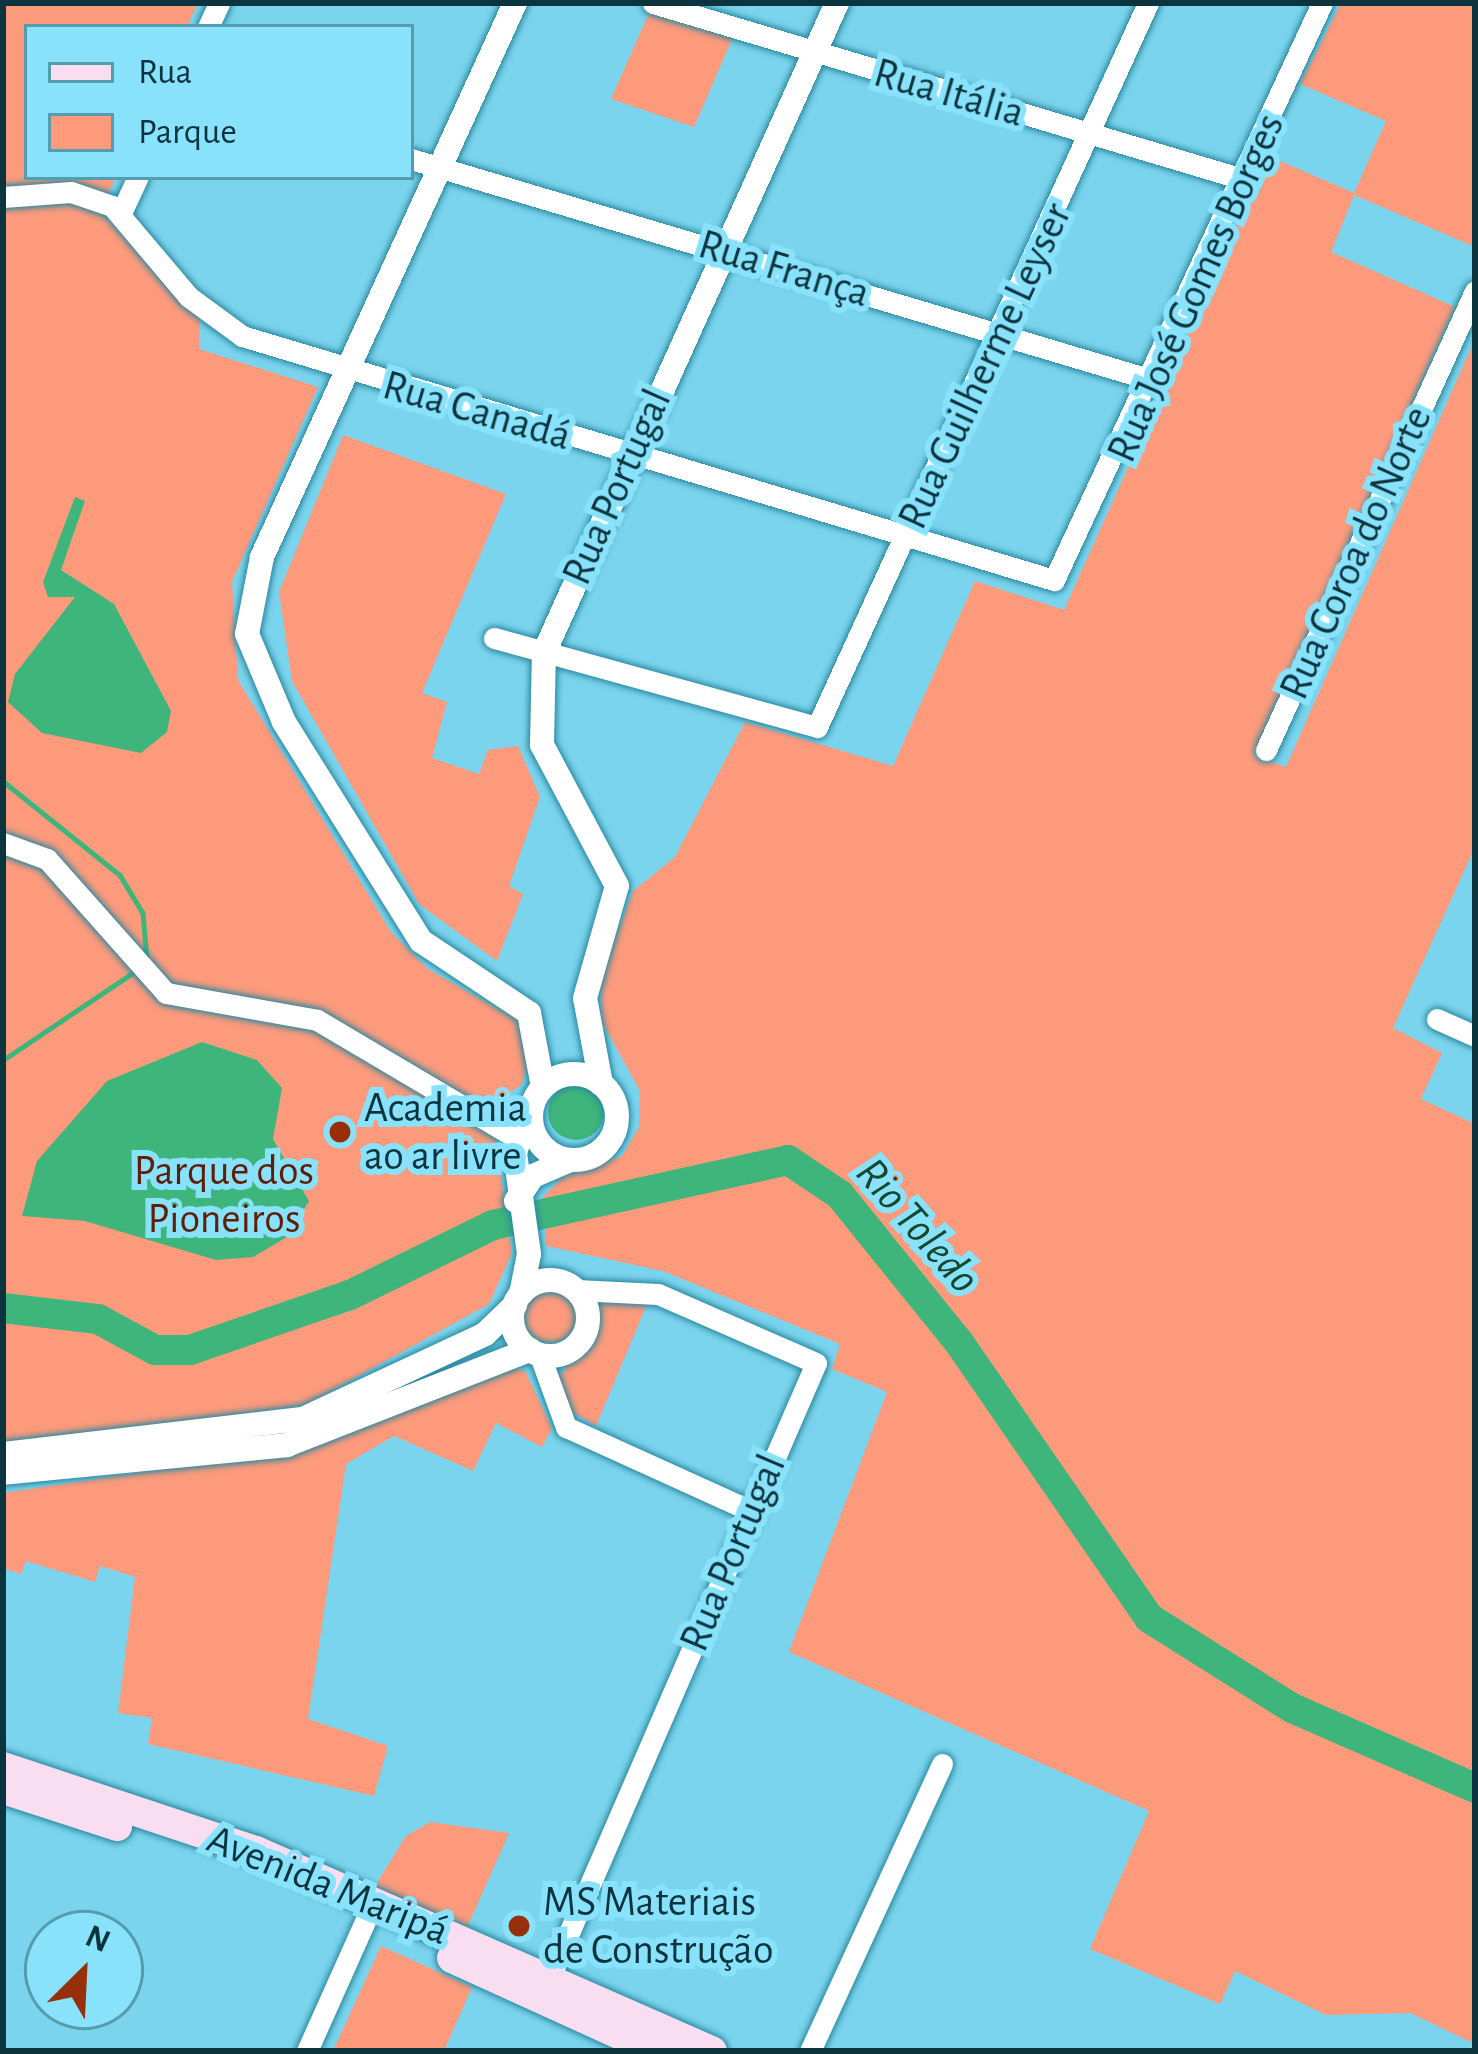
<!DOCTYPE html>
<meta charset="utf-8">
<style>
body{margin:0}
#map{position:relative;width:1478px;height:2054px;overflow:hidden;background:#7bd4ed;font-family:"Alegreya Sans",sans-serif}
div>[style]{position:absolute}
[style*='--x']{left:calc(var(--x)*1px);top:calc(var(--y)*1px);width:calc(var(--w)*1px);rotate:calc(var(--a)*1deg)}
.green>*{inset:0;background:#fd9a7c}
.round{border-radius:50%}
.water>*{inset:0;background:#3eb57a}
.stream>*{height:4.5px;margin:-2.25px;padding:0 2.25px;transform-origin:2.25px;border-radius:2.25px;background:#3eb57a}
.river>*{height:30px;margin:-15px;padding:0 15px;transform-origin:15px;border-radius:15px;background:#3eb57a}
.roads{filter:drop-shadow(0 0 3px #2888a0) drop-shadow(0 0 3px #2888a0)}
.minor>*{height:21px;margin:-10.5px;padding:0 10.5px;transform-origin:10.5px;border-radius:10.5px;background:#fff}
.tertiary>*{height:24px;margin:-12px;padding:0 12px;transform-origin:12px;border-radius:12px;background:#fff}
.tertiary>.ring{margin:-12px;padding:0;box-sizing:content-box;background:none;border:24px solid #fff;border-radius:50%}
.primary>*{height:30px;margin:-15px;padding:0 15px;transform-origin:15px;border-radius:15px;background:#f8def0}
.dots>*{width:33px;height:33px;translate:-50% -50%;box-sizing:border-box;border:6px solid #88e2fb;border-radius:50%}
span{translate:-50% -50%;white-space:nowrap;text-align:center;line-height:1.15;-webkit-text-stroke:12px #88e2fb;paint-order:stroke}
.street-label{font-size:42px;color:#0c343e}
.poi-label{font-size:42px;color:#0c343e}
.left{translate:0 -50%;text-align:left}
.park-label{font-size:42px;color:#601e08}
.water-label{font-size:45px;color:#16462e;font-style:italic}
.frame{position:absolute;inset:0;border:6px solid #0c343e;pointer-events:none}
.legend{position:absolute;left:24px;top:24px;width:390px;height:156px;box-sizing:border-box;background:#88e2fb;border:3px solid #569caf;margin:0;padding:15px 21px;list-style:none;font-size:36px;color:#0c343e}
.legend li{display:flex;align-items:center;gap:24px;height:60px}
.legend b{width:60px;border:3px solid #569caf}
.north{position:absolute;left:24px;top:1910px;width:120px;height:120px;box-sizing:border-box;background:#88e2fb;border:3px solid #569caf;border-radius:50%;rotate:24deg;font-size:33px;font-weight:700;line-height:48px;text-align:center;color:#0c343e}
.north::after{content:'';display:block;margin:auto;width:42px;height:54px;background:#97300a;clip-path:polygon(50% 0,100% 100%,50% 72%,0 100%)}
</style>
<div id="map">
<div class="green">
<div style="clip-path:polygon(3px 3px,198px 3px,187px 27px,27px 27px,27px 177px,116px 177px,100px 211px,200px 318px,199px 349px,318px 387px,232px 582px,238px 680px,391px 932px,428px 969px,517px 1020px,528px 1065px,521px 1085px,491px 1105px,512px 1253px,489px 1304px,306px 1405px,3px 1446px)"></div>
<div style="clip-path:polygon(1341px 3px,1475px 3px,1475px 247px,1354px 195px,1331px 252px,1455px 307px,1254px 756px,1286px 767px,1475px 339px,1475px 847px,1393px 1028px,1442px 1053px,1421px 1099px,1475px 1124px,1475px 2044px,1410px 2013px,1326px 2015px,1235px 1971px,1220px 2004px,1090px 1949px,1149px 1811px,789px 1652px,887px 1392px,832px 1369px,840px 1344px,663px 1271px,546px 1246px,543px 1197px,564px 1176px,622px 1156px,639px 1127px,640px 1091px,602px 1022px,600px 979px,633px 891px,675px 857px,745px 722px,893px 766px,975px 581px,1064px 610px,1268px 156px,1354px 193px,1386px 121px,1300px 84px)"></div>
<div style="clip-path:polygon(649px 13px,733px 37px,694px 127px,611px 99px)"></div>
<div style="clip-path:polygon(343px 435px,506px 494px,422px 693px,447px 702px,432px 758px,479px 774px,488px 750px,518px 746px,540px 797px,509px 886px,523px 894px,497px 961px,419px 904px,292px 681px,279px 592px)"></div>
<div class="round" style="left:521px;top:1283px;width:60px;height:60px"></div>
<div style="clip-path:polygon(595px 1293px,650px 1297px,596px 1426px,562px 1406px,557px 1380px,593px 1330px)"></div>
<div style="clip-path:polygon(497px 1363px,525px 1371px,552px 1428px,542px 1447px,496px 1423px,473px 1471px,394px 1436px,346px 1464px,308px 1719px,388px 1746px,374px 1796px,148px 1744px,152px 1718px,118px 1713px,135px 1577px,100px 1566px,95px 1582px,26px 1561px,21px 1574px,3px 1568px,3px 1493px,310px 1447px)"></div>
<div style="clip-path:polygon(430px 1822px,509px 1833px,466px 1930px,373px 1889px,406px 1836px)"></div>
<div style="clip-path:polygon(381px 1946px,472px 1987px,444px 2051px,333px 2051px)"></div>
</div>
<div class="water">
<div style="clip-path:polygon(75px 497px,85px 501px,61px 570px,114px 604px,171px 711px,167px 732px,141px 753px,42px 733px,8px 702px,15px 674px,75px 597px,48px 597px,43px 582px)"></div>
<div style="clip-path:polygon(202px 1042px,257px 1060px,282px 1088px,273px 1139px,309px 1201px,287px 1237px,253px 1257px,216px 1260px,85px 1221px,22px 1216px,37px 1161px,107px 1081px)"></div>
<div class="round" style="left:548px;top:1084px;width:56px;height:56px"></div>
</div>
<div class="stream">
<div style="--x:3;--y:781;--w:150;--a:38.8"></div>
<div style="--x:120;--y:875;--w:44;--a:58.8"></div>
<div style="--x:143;--y:913;--w:47;--a:85.1"></div>
<div style="--x:3;--y:1060;--w:158;--a:-33.9"></div>
</div>
<div class="river">
<div style="--x:3;--y:1308;--w:96;--a:6.6"></div>
<div style="--x:98;--y:1319;--w:65;--a:28.5"></div>
<div style="--x:155;--y:1350;--w:35;--a:0"></div>
<div style="--x:190;--y:1350;--w:169;--a:-19"></div>
<div style="--x:350;--y:1295;--w:159;--a:-26.1"></div>
<div style="--x:493;--y:1225;--w:302;--a:-12.4"></div>
<div style="--x:788;--y:1160;--w:63;--a:33.9"></div>
<div style="--x:840;--y:1195;--w:188;--a:51.1"></div>
<div style="--x:958;--y:1341;--w:336;--a:55.4"></div>
<div style="--x:1149;--y:1618;--w:169;--a:32.2"></div>
<div style="--x:1292;--y:1708;--w:200;--a:23.6"></div>
</div>
<div class="roads">
<div class="minor">
<div style="--x:653;--y:3;--w:619;--a:16.62"></div>
<div style="--x:208;--y:27;--w:26;--a:-65"></div>
<div style="--x:411;--y:159;--w:776;--a:16.61"></div>
<div style="--x:3;--y:197;--w:68;--a:-4.2"></div>
<div style="--x:71;--y:192;--w:43;--a:18.9"></div>
<div style="--x:112;--y:206;--w:119;--a:49.8"></div>
<div style="--x:189;--y:297;--w:66;--a:36.3"></div>
<div style="--x:242;--y:336;--w:848;--a:16.73"></div>
<div style="--x:1054;--y:580;--w:636;--a:-65.09"></div>
<div style="--x:121;--y:213;--w:40;--a:-65"></div>
<div style="--x:494;--y:638;--w:335;--a:15.4"></div>
<div style="--x:817;--y:727;--w:796;--a:-65.43"></div>
<div style="--x:1266;--y:750;--w:504;--a:-65.52"></div>
<div style="--x:3;--y:843;--w:47;--a:20"></div>
<div style="--x:47;--y:859;--w:179;--a:48.4"></div>
<div style="--x:166;--y:993;--w:153;--a:10.1"></div>
<div style="--x:317;--y:1020;--w:234;--a:30.6"></div>
<div style="--x:1437;--y:1019;--w:42;--a:24.1"></div>
<div style="--x:539;--y:1353;--w:79;--a:70"></div>
<div style="--x:566;--y:1427;--w:203;--a:24.4"></div>
<div style="--x:549;--y:1979;--w:671;--a:-66.57"></div>
<div style="--x:816;--y:1363;--w:172;--a:-156.4"></div>
<div style="--x:658;--y:1294;--w:82;--a:-177.2"></div>
<div style="--x:307;--y:2051;--w:145;--a:-65.9"></div>
<div style="--x:810;--y:2051;--w:316;--a:-65.3"></div>
</div>
<div class="tertiary">
<div style="--x:515;--y:3;--w:609;--a:114.55"></div>
<div style="--x:262;--y:557;--w:78;--a:101"></div>
<div style="--x:247;--y:634;--w:95;--a:67.2"></div>
<div style="--x:284;--y:722;--w:258;--a:58"></div>
<div style="--x:421;--y:941;--w:130;--a:33.7"></div>
<div style="--x:529;--y:1013;--w:75;--a:79.3"></div>
<div class="ring" style="left:531px;top:1074px;width:62px;height:62px"></div>
<div style="--x:601;--y:1084;--w:87;--a:-100.5"></div>
<div style="--x:585;--y:998;--w:116;--a:-74.1"></div>
<div style="--x:617;--y:886;--w:160;--a:-118"></div>
<div style="--x:542;--y:745;--w:92;--a:-88.8"></div>
<div style="--x:544;--y:653;--w:713;--a:-65.74"></div>
<div style="--x:516;--y:1201;--w:30;--a:-56"></div>
<div style="--x:533;--y:1176;--w:40;--a:-23.4"></div>
<div class="ring" style="left:512px;top:1280px;width:52px;height:52px"></div>
<div style="--x:521;--y:1294;--w:41;--a:-78.7"></div>
<div style="--x:529;--y:1254;--w:102;--a:-97.9"></div>
<div style="--x:515;--y:1153;--w:43;--a:-72.4"></div>
<div style="--x:3;--y:1454;--w:302;--a:-6.7"></div>
<div style="--x:303;--y:1419;--w:201;--a:-25"></div>
<div style="--x:485;--y:1334;--w:42;--a:-44"></div>
<div style="--x:3;--y:1473;--w:285;--a:-5.6"></div>
<div style="--x:287;--y:1445;--w:261;--a:-21.4"></div>
</div>
<div class="primary">
<div style="--x:3;--y:1767;--w:267;--a:18.4"></div>
<div style="--x:256;--y:1851;--w:498;--a:23.7"></div>
<div style="--x:3;--y:1789;--w:120;--a:18"></div>
<div style="--x:452;--y:1958;--w:224;--a:24.5"></div>
</div>
</div>
<div class="dots">
<div style="left:340px;top:1132px;background:#97300a"></div>
<div style="left:519px;top:1926px;background:#97300a"></div>
</div>
<div class="street-label">
<span style="left:949px;top:93px;rotate:16deg">Rua Itália</span>
<span style="left:784px;top:269px;rotate:17deg">Rua França</span>
<span style="left:1196px;top:288px;rotate:-66deg">Rua José Gomes Borges</span>
<span style="left:985px;top:366px;rotate:-65deg">Rua Guilherme Leyser</span>
<span style="left:477px;top:411px;rotate:16deg">Rua Canadá</span>
<span style="left:617px;top:487px;rotate:-66deg">Rua Portugal</span>
<span style="left:1356px;top:553px;rotate:-66deg">Rua Coroa do Norte</span>
<span style="left:733px;top:1553px;rotate:-67deg">Rua Portugal</span>
<span style="left:328px;top:1885px;rotate:22deg">Avenida Maripá</span>
</div>
<div class="poi-label">
<span class="left" style="left:364px;top:1132px">Academia<br>ao ar livre</span>
<span class="left" style="left:543px;top:1926px">MS Materiais<br>de Construção</span>
</div>
<div class="park-label">
<span style="left:224px;top:1195px">Parque dos<br>Pioneiros</span>
</div>
<div class="water-label">
<span style="left:917px;top:1226px;rotate:49deg">Rio Toledo</span>
</div>
<div class="frame"></div>
<ul class="legend">
<li><b style="height:15px;background:#f8def0"></b>Rua</li>
<li><b style="height:33px;background:#fd9a7c"></b>Parque</li>
</ul>
<div class="north">N</div>
</div>
